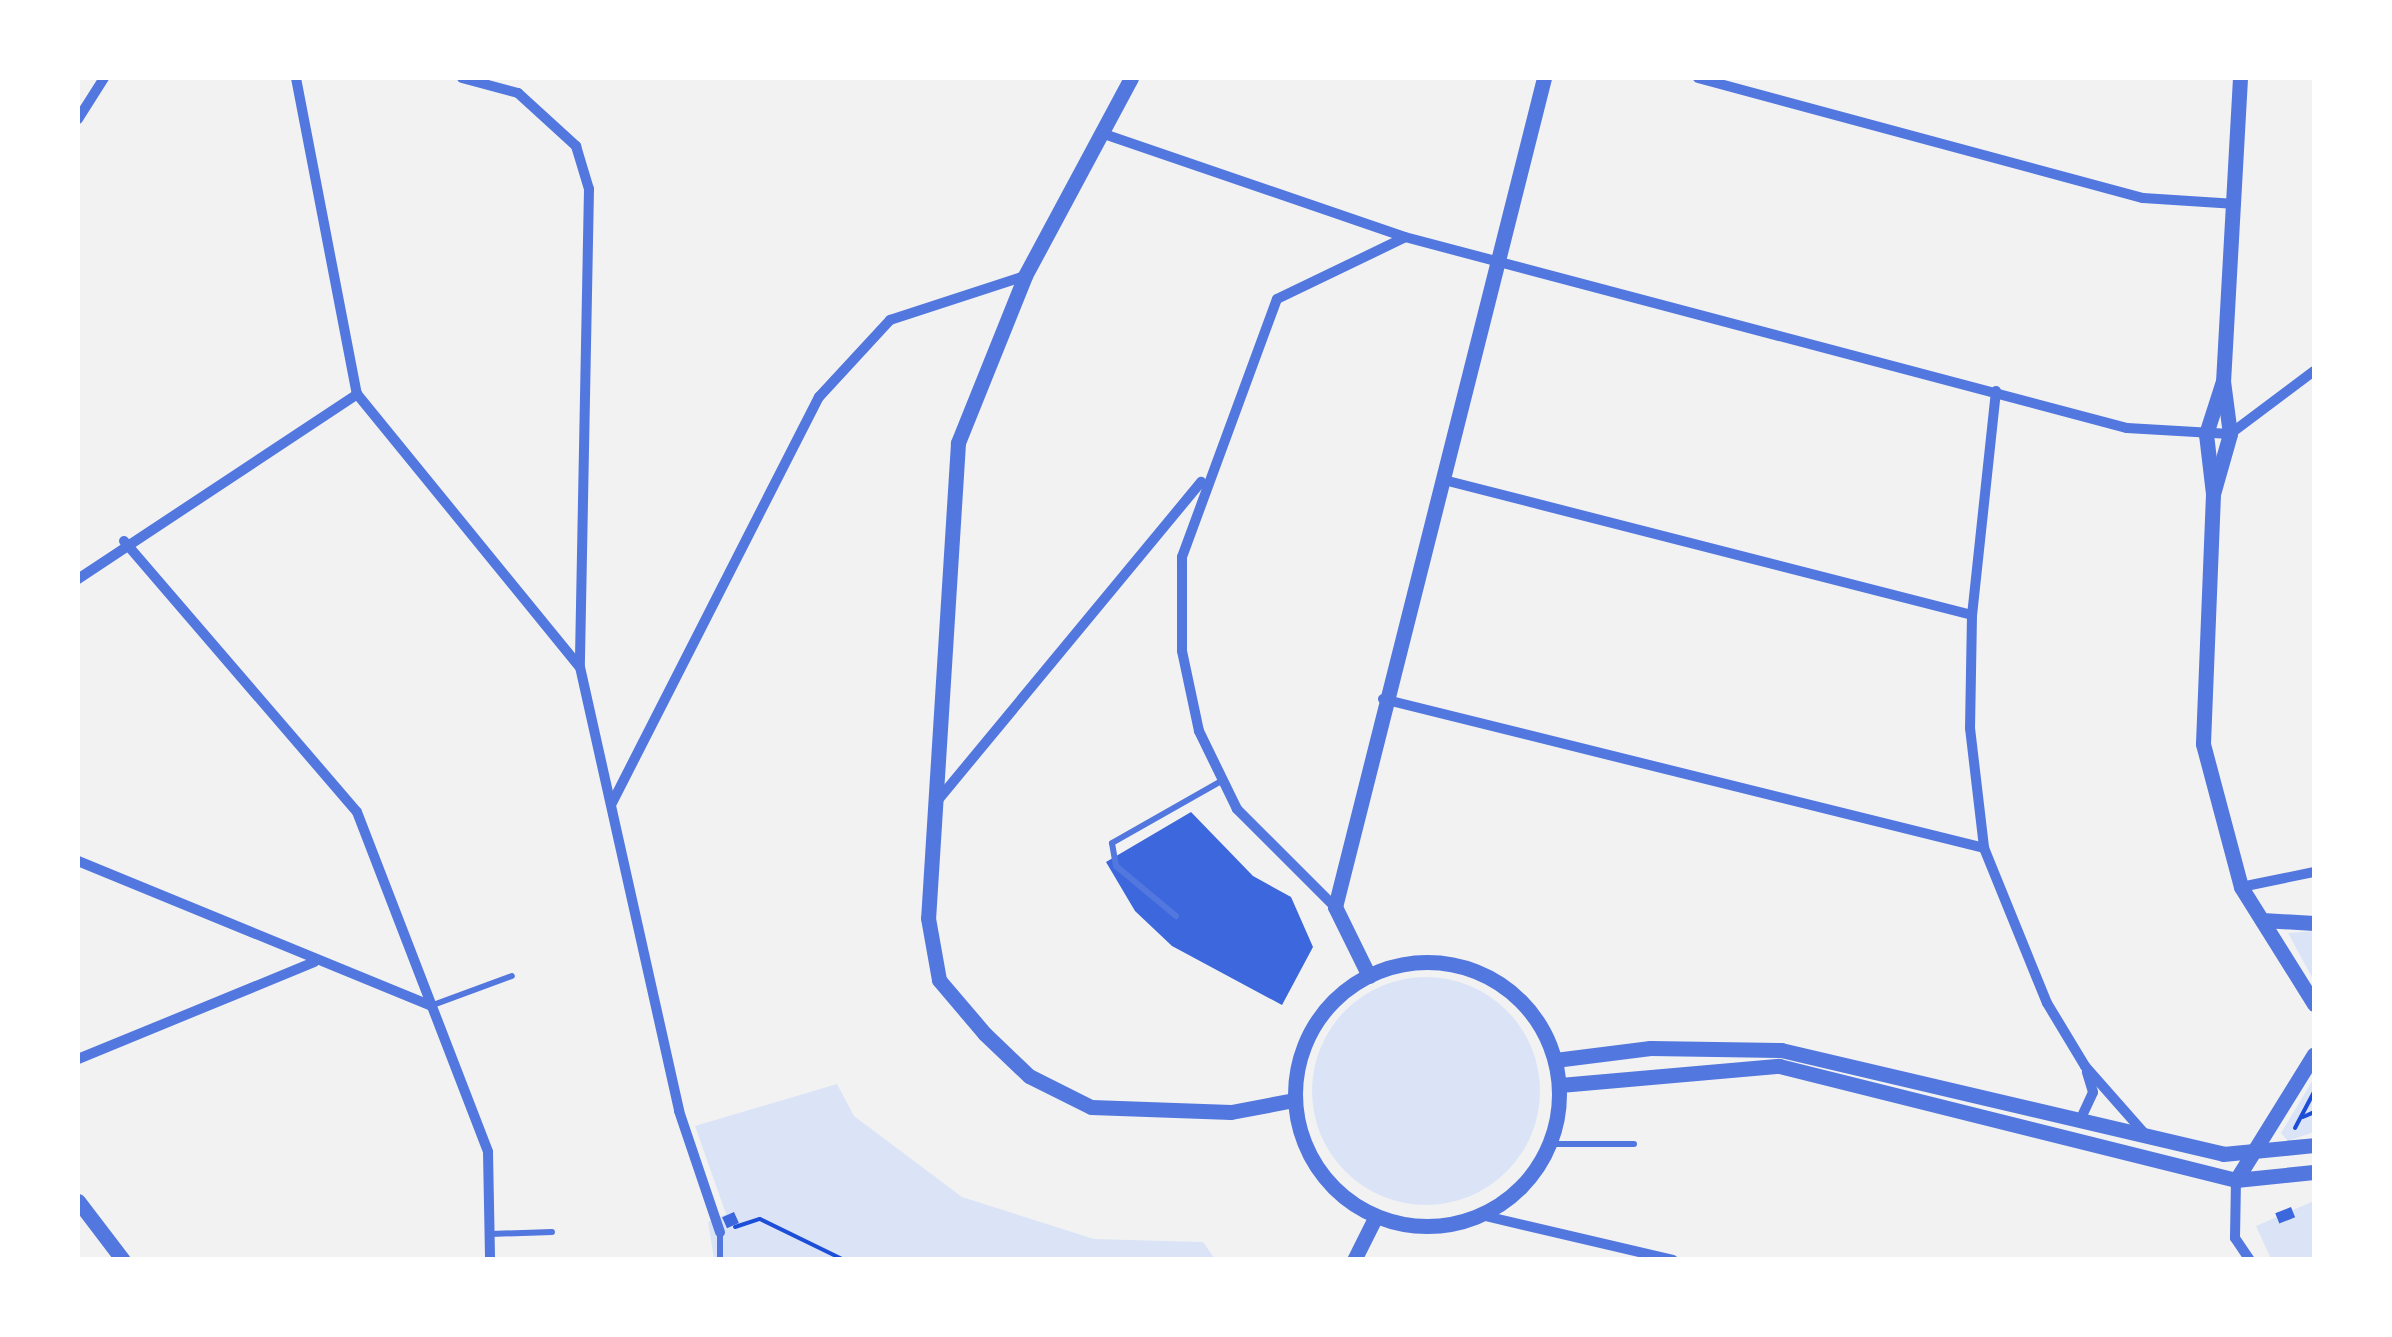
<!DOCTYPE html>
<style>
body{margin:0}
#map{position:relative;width:2392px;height:1337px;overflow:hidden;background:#f2f2f2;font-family:Cabin,sans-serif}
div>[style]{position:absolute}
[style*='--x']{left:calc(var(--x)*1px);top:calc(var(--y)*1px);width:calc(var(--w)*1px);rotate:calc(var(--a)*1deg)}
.green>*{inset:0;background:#dbe4f7}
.round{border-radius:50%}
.building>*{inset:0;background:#3d67dc;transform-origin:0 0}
.path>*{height:4px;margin:-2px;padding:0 2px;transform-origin:2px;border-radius:2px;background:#1d4ed8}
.service>*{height:6px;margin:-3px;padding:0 3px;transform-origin:3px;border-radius:3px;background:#5277de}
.minor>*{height:10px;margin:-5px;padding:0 5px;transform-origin:5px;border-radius:5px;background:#5277de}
.tertiary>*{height:15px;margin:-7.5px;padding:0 7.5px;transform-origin:7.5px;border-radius:7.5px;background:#5277de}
.tertiary>.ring{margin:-7.5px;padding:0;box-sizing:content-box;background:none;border:15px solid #5277de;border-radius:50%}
span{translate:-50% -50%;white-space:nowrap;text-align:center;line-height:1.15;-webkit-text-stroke:10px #fff;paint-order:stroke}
.frame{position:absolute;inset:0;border:80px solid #fff;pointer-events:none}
</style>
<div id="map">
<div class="green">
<div style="clip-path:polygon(2314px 931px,2314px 981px,2288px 933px)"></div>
<div class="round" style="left:1312px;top:977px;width:228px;height:228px"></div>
<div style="clip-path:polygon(2314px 1078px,2314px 1132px,2288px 1141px,2281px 1133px)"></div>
<div style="clip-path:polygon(837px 1084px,854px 1116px,962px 1197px,1094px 1239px,1203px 1242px,1215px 1259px,714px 1259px,708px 1222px,726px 1214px,695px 1126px)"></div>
<div style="clip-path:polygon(2314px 1201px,2314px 1259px,2271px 1259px,2256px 1226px)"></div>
</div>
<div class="building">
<div style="clip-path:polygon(1191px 812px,1253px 876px,1291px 897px,1313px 947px,1282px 1005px,1172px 946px,1135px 911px,1106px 862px)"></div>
<div style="left:2291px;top:1207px;width:11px;height:17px;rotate:68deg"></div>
<div style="left:734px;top:1212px;width:12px;height:13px;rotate:66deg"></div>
</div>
<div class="path">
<div style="--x:2303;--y:1117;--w:12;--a:-24"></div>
<div style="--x:2295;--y:1128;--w:41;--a:-62.2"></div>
<div style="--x:735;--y:1227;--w:26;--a:-18"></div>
<div style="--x:760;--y:1219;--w:93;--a:26"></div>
</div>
<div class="service">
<div style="--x:1176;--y:916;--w:78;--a:-140.2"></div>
<div style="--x:1116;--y:866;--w:23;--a:-100"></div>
<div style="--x:1112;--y:843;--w:128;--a:-29.6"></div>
<div style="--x:433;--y:1005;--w:84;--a:-20.2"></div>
<div style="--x:1550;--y:1144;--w:84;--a:0"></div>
<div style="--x:720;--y:1232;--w:28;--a:90"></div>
<div style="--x:491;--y:1234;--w:61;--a:-1.9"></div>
</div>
<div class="minor">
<div style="--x:296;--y:78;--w:322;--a:79.1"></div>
<div style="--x:357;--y:394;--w:351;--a:50.8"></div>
<div style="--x:462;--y:78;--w:58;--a:15"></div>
<div style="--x:518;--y:93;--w:79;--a:42.4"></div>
<div style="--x:576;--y:146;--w:45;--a:73.2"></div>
<div style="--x:589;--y:189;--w:478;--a:91.1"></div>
<div style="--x:580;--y:667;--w:455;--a:77.4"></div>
<div style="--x:679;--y:1111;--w:128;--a:71.3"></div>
<div style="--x:1698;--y:78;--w:461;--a:15.1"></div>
<div style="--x:2143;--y:198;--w:93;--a:3.7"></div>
<div style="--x:78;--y:119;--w:49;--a:-57.6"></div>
<div style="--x:1104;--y:134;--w:318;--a:18.9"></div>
<div style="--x:1405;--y:237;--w:747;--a:14.82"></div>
<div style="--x:2127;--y:428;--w:103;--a:3.3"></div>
<div style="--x:2230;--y:434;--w:105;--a:-36.9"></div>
<div style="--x:1996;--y:391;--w:225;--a:96.1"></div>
<div style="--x:1972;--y:615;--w:113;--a:91"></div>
<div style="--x:1970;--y:728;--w:121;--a:83.3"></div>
<div style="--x:1984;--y:848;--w:167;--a:67.9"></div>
<div style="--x:2047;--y:1003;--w:74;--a:58.9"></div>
<div style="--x:2085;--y:1066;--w:89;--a:48.6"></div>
<div style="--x:1444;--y:480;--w:545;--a:14.34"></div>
<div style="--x:124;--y:541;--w:357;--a:49.3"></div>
<div style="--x:357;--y:812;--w:364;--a:68.9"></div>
<div style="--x:488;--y:1152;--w:108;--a:88.9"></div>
<div style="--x:78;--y:579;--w:335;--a:-33.5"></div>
<div style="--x:1383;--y:699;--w:619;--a:13.92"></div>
<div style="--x:938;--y:800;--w:413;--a:-50.4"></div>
<div style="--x:612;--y:803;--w:456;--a:-63"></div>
<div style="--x:819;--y:397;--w:105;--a:-47.3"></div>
<div style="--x:890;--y:320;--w:142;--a:-18.1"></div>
<div style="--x:78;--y:861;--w:382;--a:22.3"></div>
<div style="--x:2241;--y:887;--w:75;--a:-11.6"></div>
<div style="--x:1335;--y:907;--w:139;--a:-135"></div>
<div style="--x:1237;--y:809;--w:87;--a:-116"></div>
<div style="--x:1199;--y:731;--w:82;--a:-102"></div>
<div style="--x:1182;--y:651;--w:94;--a:-90"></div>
<div style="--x:1182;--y:557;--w:275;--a:-69.8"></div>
<div style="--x:1277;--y:299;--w:141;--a:-25.7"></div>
<div style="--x:78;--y:1059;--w:255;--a:-22.3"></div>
<div style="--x:2082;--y:1116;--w:26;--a:-65"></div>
<div style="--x:2093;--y:1092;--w:21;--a:-107"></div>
<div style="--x:2236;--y:1180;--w:58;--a:91"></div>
<div style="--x:2235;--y:1238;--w:27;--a:56"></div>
<div style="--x:1481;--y:1215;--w:197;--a:13.2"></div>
</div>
<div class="tertiary">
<div style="--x:1131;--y:78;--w:225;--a:118.2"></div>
<div style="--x:1025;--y:276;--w:180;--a:111.9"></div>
<div style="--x:958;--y:443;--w:476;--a:93.6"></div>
<div style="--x:928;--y:918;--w:63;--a:79.9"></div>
<div style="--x:939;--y:980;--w:71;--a:49.6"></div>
<div style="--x:985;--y:1034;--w:61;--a:43.7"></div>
<div style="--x:1029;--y:1076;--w:69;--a:26.6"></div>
<div style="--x:1091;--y:1107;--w:140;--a:2"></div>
<div style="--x:1231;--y:1112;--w:64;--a:-10.8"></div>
<div style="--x:2240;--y:78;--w:303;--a:93.2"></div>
<div style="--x:2223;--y:381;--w:56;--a:107.8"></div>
<div style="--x:2206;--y:434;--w:60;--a:83.3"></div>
<div style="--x:2213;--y:494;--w:250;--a:92.3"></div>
<div style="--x:2203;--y:744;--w:148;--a:75.1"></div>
<div style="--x:2241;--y:887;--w:138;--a:58"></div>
<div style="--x:2213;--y:494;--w:62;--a:-74.2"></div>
<div style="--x:2230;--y:434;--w:53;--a:-97.5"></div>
<div style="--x:2262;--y:920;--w:52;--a:3.3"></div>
<div class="ring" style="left:1295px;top:962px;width:249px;height:249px"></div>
<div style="--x:1369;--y:976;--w:77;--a:-116.2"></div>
<div style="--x:1335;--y:907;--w:855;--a:-75.85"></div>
<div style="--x:1555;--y:1060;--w:96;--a:-7.2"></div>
<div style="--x:1650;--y:1048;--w:131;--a:0.9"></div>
<div style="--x:1781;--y:1050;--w:454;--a:13.2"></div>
<div style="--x:2223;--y:1154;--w:91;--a:-5.6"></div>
<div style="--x:1560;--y:1085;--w:220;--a:-5"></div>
<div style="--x:1779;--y:1066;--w:471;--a:14"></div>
<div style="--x:2236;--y:1180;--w:78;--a:-5.9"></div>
<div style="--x:2236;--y:1180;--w:148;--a:-58.2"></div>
<div style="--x:78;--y:1201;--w:74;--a:52.7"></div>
<div style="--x:1354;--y:1260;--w:49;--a:-63.4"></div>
</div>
<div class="frame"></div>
</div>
